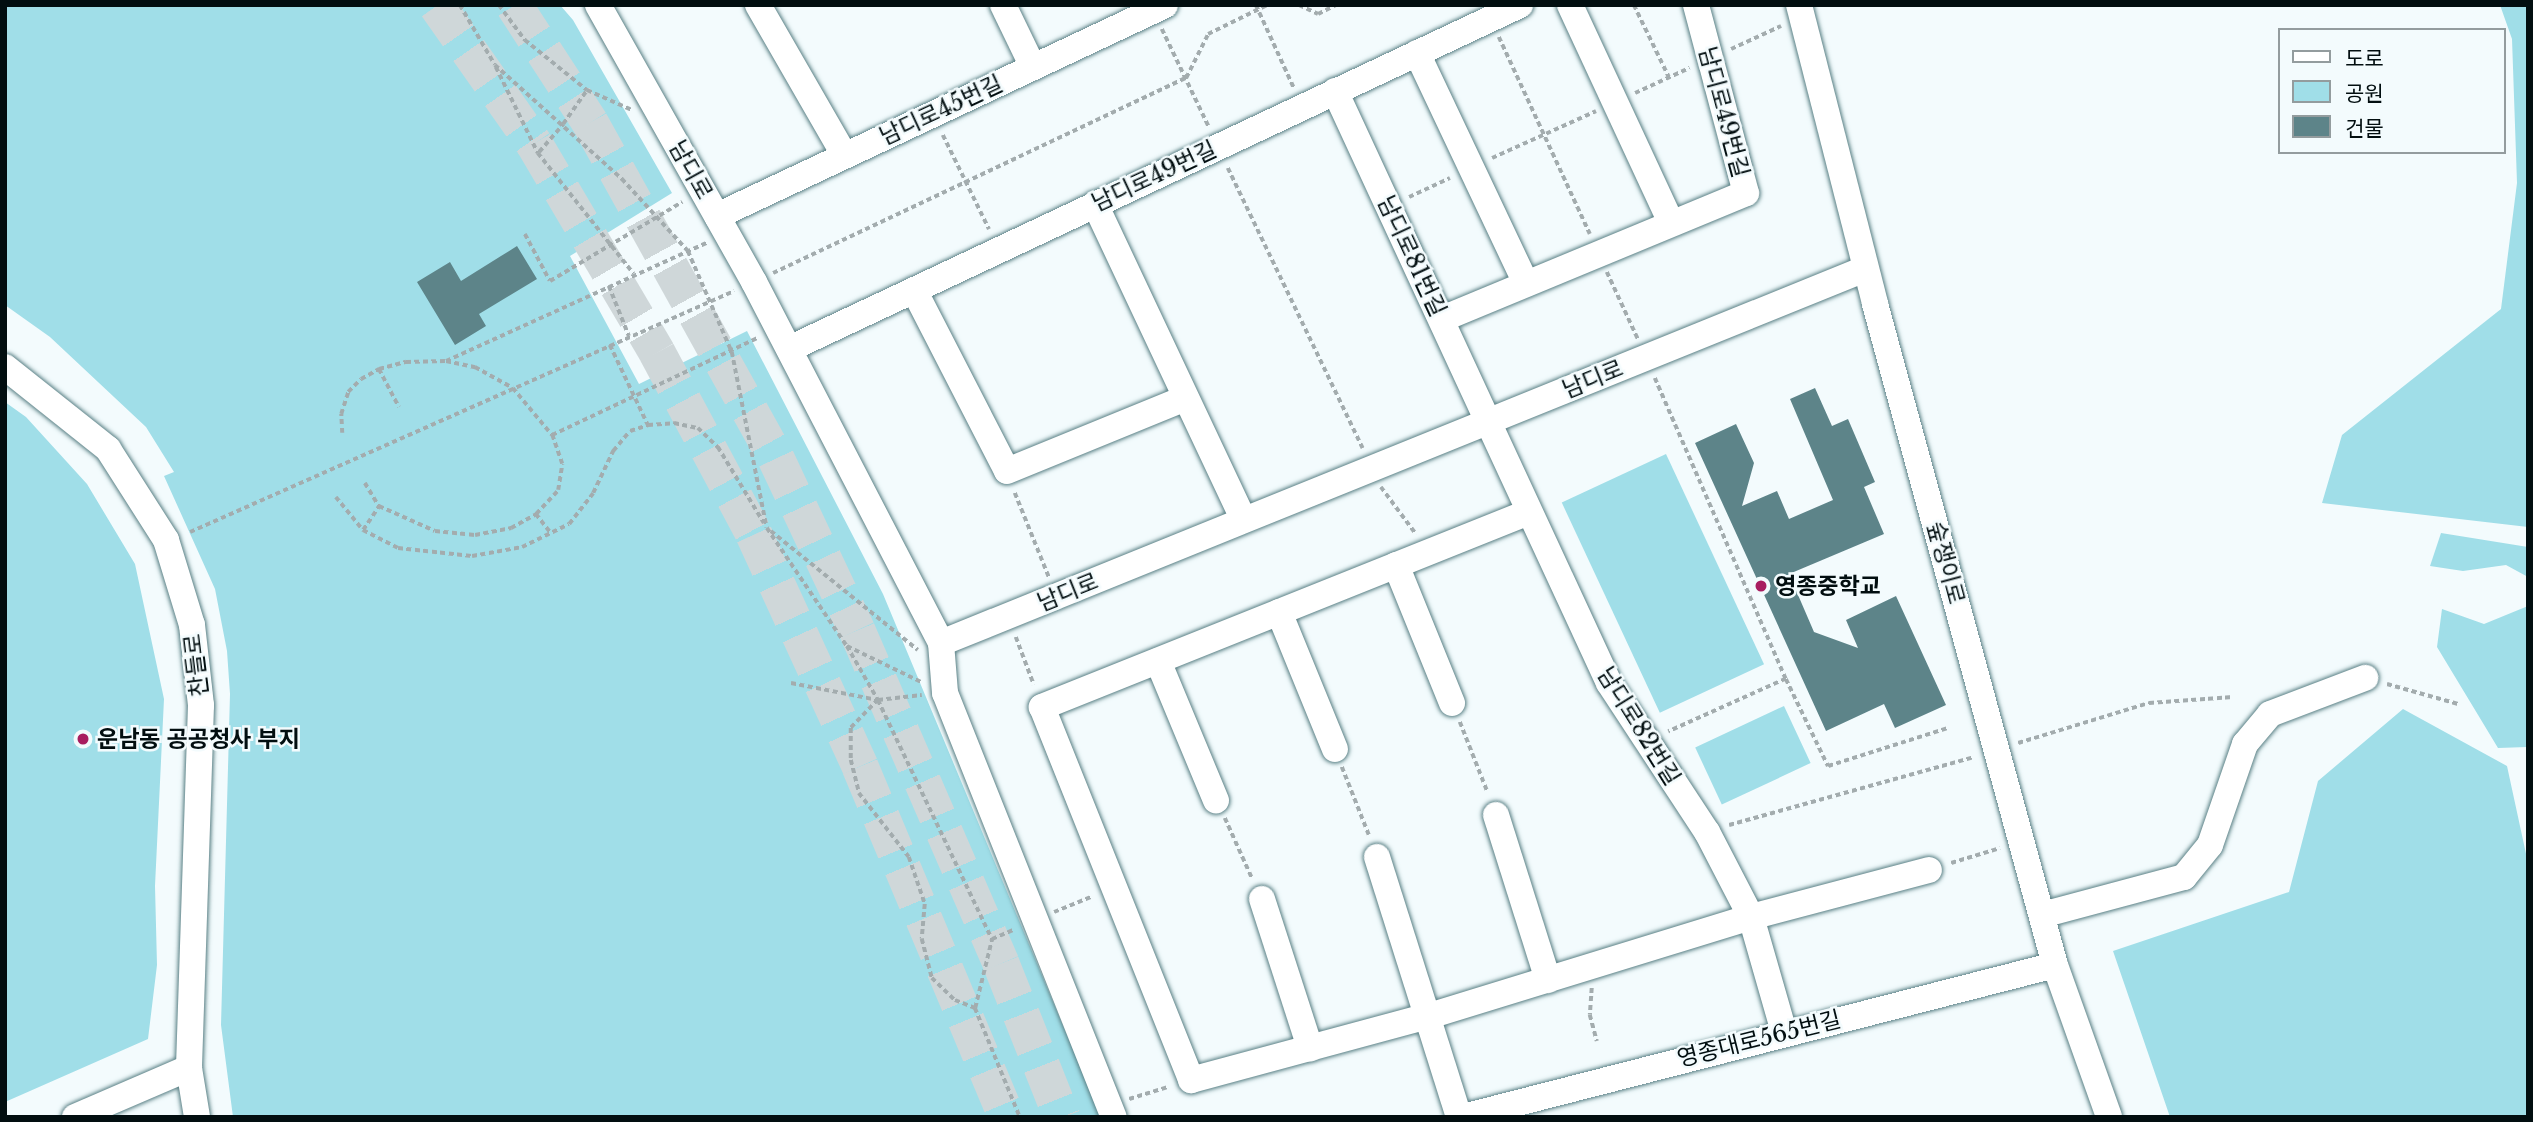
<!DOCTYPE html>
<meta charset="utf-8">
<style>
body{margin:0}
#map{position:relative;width:2533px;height:1122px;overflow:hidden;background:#f3fbfd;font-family:"Libre Baskerville","Noto Sans KR",serif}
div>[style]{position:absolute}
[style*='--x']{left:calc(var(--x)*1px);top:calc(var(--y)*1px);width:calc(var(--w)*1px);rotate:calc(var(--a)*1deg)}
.green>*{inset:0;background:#a0dee8;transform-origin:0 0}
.building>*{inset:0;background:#5d8489}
.highway-tunnel>*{height:37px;margin-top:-18.5px;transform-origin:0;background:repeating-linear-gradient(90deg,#cfd7d9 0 37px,transparent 0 55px)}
.path>*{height:3.5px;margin-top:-1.75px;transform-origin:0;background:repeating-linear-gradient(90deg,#a3acae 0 5px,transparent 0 8.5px)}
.roads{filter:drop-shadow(0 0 2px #598085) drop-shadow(0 0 2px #598085)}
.minor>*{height:26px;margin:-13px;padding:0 13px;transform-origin:13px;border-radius:13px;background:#fff}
.dots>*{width:19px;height:19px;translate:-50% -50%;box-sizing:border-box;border:4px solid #f3fbfd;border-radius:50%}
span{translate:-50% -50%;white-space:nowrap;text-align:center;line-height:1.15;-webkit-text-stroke:5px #f3fbfd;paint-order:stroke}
.street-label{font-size:23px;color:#020e10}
.poi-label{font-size:23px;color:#020e10;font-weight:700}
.left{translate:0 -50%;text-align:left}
.frame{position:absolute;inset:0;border:7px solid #020e10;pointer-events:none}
.legend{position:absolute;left:2278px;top:28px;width:228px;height:126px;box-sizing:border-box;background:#f3fbfd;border:2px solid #939c9e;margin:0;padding:9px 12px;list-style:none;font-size:21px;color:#020e10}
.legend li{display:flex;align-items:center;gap:14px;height:35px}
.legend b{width:35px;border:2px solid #939c9e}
</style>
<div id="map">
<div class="green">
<div style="clip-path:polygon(5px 5px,560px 5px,573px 20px,672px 193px,570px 256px,639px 384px,747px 331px,883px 594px,1101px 1117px,233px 1117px,221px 1025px,230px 694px,227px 651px,215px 589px,164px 476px,174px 472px,146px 427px,50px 337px,5px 305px)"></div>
<div style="clip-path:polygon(2500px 5px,2528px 5px,2528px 527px,2322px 503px,2342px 435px,2501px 309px,2517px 183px,2512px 39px)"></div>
<div style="clip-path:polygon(5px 402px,26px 417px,87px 484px,135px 564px,164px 699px,155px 886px,157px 965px,148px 1039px,5px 1102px)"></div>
<div style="left:1666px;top:454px;width:232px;height:115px;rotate:65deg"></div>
<div style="clip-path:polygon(2441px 533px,2528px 547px,2528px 577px,2506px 565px,2463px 571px,2430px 566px)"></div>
<div style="clip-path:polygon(2528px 606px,2528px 787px,2527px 747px,2498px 748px,2437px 647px,2442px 609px,2484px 624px)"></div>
<div style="left:1784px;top:706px;width:63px;height:98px;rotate:65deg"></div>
<div style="clip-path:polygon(2403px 709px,2507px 766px,2528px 863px,2528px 1117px,2170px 1117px,2113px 951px,2289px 892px,2318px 781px)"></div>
</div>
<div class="building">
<div style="clip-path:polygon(517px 246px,537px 279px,479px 314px,486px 326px,455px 345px,417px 282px,450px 262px,461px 281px)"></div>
<div style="clip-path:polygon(1815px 388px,1832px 426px,1848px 419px,1875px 482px,1864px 487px,1884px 534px,1789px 574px,1814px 632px,1858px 648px,1846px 620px,1896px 596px,1946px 705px,1895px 728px,1884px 704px,1826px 731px,1695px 443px,1736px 424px,1754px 463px,1742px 506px,1777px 491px,1789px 519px,1833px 500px,1790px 399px)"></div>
</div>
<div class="highway-tunnel">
<div style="--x:437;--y:5;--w:169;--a:54.9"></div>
<div style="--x:534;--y:143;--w:243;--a:59.5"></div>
<div style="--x:657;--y:352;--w:206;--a:61.9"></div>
<div style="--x:754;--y:534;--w:255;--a:65.4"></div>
<div style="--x:860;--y:766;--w:381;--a:67.3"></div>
<div style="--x:514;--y:5;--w:140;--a:57"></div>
<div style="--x:590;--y:122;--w:384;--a:61"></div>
<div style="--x:776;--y:458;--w:190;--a:64.8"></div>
<div style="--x:857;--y:630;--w:363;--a:66.6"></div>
<div style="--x:1001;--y:963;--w:166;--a:68.4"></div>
</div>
<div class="path">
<div style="--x:460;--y:5;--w:69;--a:59.7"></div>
<div style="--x:495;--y:65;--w:171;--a:41.9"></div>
<div style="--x:622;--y:179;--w:98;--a:47.5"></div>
<div style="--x:688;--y:251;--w:110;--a:66.5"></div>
<div style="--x:732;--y:352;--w:179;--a:78.8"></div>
<div style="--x:767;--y:528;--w:143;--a:55.9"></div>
<div style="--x:847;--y:646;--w:82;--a:25.9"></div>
<div style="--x:499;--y:5;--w:44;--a:53.4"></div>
<div style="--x:525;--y:40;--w:80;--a:38.9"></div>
<div style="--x:587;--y:90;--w:49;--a:24"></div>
<div style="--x:1256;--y:5;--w:91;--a:65.4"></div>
<div style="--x:1299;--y:5;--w:21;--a:25"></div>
<div style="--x:1318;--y:14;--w:20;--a:-27"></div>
<div style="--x:1634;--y:5;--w:80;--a:64.1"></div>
<div style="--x:1162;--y:29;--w:109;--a:64.4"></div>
<div style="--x:1499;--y:37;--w:217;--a:65.2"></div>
<div style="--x:1731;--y:49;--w:55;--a:-24.7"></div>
<div style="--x:496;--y:67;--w:96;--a:64"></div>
<div style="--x:538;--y:153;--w:154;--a:51.6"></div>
<div style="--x:1635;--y:93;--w:60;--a:-24.8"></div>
<div style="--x:943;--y:135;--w:105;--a:63.9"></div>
<div style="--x:539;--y:152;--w:37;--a:-49"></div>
<div style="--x:563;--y:124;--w:42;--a:-54.8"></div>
<div style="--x:1492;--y:158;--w:114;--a:-24.3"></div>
<div style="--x:1228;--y:168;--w:311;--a:64.3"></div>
<div style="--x:1409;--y:197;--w:45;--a:-24.9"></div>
<div style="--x:525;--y:234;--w:53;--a:62"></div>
<div style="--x:550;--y:281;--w:154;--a:-30.9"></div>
<div style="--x:1607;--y:272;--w:74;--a:65.2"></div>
<div style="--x:773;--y:273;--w:457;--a:-25.3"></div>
<div style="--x:1186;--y:78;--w:49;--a:-63.4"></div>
<div style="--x:1208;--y:34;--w:66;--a:-26.2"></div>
<div style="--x:609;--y:286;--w:54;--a:68.2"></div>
<div style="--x:610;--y:345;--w:89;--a:64.6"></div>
<div style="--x:446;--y:361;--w:286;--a:-24.4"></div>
<div style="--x:379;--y:369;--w:43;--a:62.2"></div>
<div style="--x:1655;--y:378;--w:328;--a:66.5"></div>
<div style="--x:1786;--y:679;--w:129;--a:155.8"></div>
<div style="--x:342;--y:433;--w:19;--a:-93"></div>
<div style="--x:341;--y:414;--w:23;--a:-72"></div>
<div style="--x:348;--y:392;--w:18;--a:-45"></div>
<div style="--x:361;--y:379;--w:21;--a:-29"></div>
<div style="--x:379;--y:369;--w:28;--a:-15"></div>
<div style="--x:406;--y:362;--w:40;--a:-1.4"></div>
<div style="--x:446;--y:361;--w:30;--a:12"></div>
<div style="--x:475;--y:367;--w:43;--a:28.9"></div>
<div style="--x:513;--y:388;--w:61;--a:50.3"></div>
<div style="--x:365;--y:483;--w:27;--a:59"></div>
<div style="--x:379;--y:506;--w:61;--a:24.1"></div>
<div style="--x:435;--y:531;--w:40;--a:5.7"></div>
<div style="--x:475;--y:535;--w:37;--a:-11"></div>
<div style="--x:511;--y:528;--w:29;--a:-29"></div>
<div style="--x:536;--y:514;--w:33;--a:-47"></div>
<div style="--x:558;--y:490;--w:26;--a:-81"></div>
<div style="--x:562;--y:464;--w:31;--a:-109"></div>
<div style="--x:552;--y:435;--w:227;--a:-25.3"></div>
<div style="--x:1381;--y:487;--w:59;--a:53.3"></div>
<div style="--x:1015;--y:493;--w:91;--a:68"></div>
<div style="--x:336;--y:497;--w:43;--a:50.7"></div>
<div style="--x:363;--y:530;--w:39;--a:27"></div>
<div style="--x:398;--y:548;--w:74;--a:6.2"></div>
<div style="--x:472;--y:556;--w:51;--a:-10.2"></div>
<div style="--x:522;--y:547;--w:52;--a:-26.1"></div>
<div style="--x:569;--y:524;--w:39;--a:-52"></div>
<div style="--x:593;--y:493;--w:47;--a:-64.5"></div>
<div style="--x:613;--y:451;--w:26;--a:-50"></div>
<div style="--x:630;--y:431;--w:19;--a:-18"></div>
<div style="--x:648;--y:425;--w:26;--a:-4"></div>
<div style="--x:674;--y:423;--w:25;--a:12"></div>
<div style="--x:698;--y:428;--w:28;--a:44"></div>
<div style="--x:718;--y:447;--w:89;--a:58.8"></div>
<div style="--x:536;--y:514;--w:23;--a:52"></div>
<div style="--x:363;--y:530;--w:29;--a:-56"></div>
<div style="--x:771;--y:531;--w:189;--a:39"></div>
<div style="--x:190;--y:532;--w:595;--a:-23.89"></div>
<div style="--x:1016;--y:637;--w:51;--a:69.4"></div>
<div style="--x:847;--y:646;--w:62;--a:60.1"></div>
<div style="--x:878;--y:700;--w:265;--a:64.5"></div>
<div style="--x:1786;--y:679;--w:97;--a:64.2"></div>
<div style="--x:1828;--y:766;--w:126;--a:-17.6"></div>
<div style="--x:791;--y:683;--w:89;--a:11.1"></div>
<div style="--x:878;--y:700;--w:44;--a:-6.5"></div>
<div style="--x:2387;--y:684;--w:74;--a:15.7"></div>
<div style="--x:878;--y:700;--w:39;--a:134"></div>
<div style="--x:851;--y:728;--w:32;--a:90"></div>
<div style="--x:851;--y:760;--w:34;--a:76"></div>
<div style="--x:859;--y:793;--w:81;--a:52"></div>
<div style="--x:909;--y:857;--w:50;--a:71.2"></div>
<div style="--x:925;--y:904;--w:35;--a:95"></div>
<div style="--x:922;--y:939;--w:40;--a:75.6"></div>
<div style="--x:932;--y:978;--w:32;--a:44"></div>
<div style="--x:955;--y:1000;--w:22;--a:22"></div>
<div style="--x:975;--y:1008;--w:118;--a:67.6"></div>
<div style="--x:1460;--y:722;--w:76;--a:68.5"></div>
<div style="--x:2018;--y:743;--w:137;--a:-17"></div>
<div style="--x:2149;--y:703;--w:84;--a:-4.1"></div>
<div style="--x:1342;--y:767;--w:73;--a:68.3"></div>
<div style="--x:1225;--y:818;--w:66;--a:65.8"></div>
<div style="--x:1729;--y:825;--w:254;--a:-15.5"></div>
<div style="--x:1951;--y:863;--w:51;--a:-17"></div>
<div style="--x:1054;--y:912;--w:42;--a:-22.3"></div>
<div style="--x:1592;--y:988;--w:27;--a:94"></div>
<div style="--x:1590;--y:1015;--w:27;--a:75"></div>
<div style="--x:975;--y:1008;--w:71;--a:-76.2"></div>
<div style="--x:992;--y:939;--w:25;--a:-23"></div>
<div style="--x:1129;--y:1099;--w:41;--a:-17.1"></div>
<div style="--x:1615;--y:1116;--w:1;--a:90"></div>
</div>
<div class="roads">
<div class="minor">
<div style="--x:598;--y:5;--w:318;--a:60.6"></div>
<div style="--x:754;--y:282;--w:407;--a:62.6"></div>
<div style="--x:941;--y:643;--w:997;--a:-22.04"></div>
<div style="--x:758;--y:5;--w:174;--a:60.1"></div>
<div style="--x:1003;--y:5;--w:69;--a:64.2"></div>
<div style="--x:1570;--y:5;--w:240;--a:65.1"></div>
<div style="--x:1799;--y:5;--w:309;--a:75.7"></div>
<div style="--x:1875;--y:304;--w:685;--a:74.77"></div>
<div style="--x:2055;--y:965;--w:161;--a:70.4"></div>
<div style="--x:1417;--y:53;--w:255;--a:64.7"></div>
<div style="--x:1335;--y:91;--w:652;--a:65.16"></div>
<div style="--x:1609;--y:683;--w:178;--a:56.7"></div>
<div style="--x:1707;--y:832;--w:96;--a:62.6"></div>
<div style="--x:1751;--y:917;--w:120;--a:74"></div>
<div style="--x:1095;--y:204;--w:349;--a:64.8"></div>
<div style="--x:717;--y:216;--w:495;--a:-25.2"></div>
<div style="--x:914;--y:290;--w:203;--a:62.8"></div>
<div style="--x:1007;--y:471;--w:193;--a:-22.2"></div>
<div style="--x:1442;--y:319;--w:329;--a:-22.5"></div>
<div style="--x:1746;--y:193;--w:195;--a:-104.9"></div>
<div style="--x:789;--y:349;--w:808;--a:-25.2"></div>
<div style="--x:5;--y:367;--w:132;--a:38.5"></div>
<div style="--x:108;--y:449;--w:108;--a:57.5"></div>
<div style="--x:166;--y:540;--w:89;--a:73"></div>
<div style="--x:192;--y:625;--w:81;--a:83.6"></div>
<div style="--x:201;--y:705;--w:363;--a:91.9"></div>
<div style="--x:189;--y:1068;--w:50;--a:80.7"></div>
<div style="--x:1529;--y:512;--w:525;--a:158.18"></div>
<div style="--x:1042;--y:707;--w:402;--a:68.2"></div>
<div style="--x:1191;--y:1080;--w:246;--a:-15.1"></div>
<div style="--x:1429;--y:1016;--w:337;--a:-17.1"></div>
<div style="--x:1751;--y:917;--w:184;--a:-14.8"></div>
<div style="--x:1396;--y:565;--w:149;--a:67.9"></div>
<div style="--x:1279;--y:612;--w:148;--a:67.8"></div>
<div style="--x:941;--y:643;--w:50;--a:85.4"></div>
<div style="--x:945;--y:693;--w:456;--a:68.3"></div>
<div style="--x:1158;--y:661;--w:151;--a:67.4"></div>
<div style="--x:1496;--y:815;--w:173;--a:72.5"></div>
<div style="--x:1377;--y:857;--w:273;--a:72.5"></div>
<div style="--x:1262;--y:899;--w:157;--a:72.1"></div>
<div style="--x:2042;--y:915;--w:147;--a:-15"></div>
<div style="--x:2184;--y:877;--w:41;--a:-50.9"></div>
<div style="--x:2210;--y:845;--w:107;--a:-70.9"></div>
<div style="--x:2245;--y:744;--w:39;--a:-50"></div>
<div style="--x:2270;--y:714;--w:102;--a:-20.8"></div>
<div style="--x:75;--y:1117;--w:124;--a:-23.3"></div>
<div style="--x:1463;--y:1117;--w:611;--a:-14.4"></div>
</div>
</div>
<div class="dots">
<div style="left:1761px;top:586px;background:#a81d60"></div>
<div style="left:83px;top:739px;background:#a81d60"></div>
</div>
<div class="street-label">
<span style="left:941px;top:110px;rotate:-25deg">남디로45번길</span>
<span style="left:1724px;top:112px;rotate:75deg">남디로49번길</span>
<span style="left:691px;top:170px;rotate:61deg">남디로</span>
<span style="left:1154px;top:176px;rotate:-25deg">남디로49번길</span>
<span style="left:1412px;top:256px;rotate:65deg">남디로81번길</span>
<span style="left:1593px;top:379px;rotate:-22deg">남디로</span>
<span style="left:1946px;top:563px;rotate:75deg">숲쟁이로</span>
<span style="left:1068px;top:592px;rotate:-22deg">남디로</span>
<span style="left:196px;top:665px;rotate:-97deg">찬들로</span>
<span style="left:1639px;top:726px;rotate:58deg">남디로82번길</span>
<span style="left:1759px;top:1039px;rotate:-14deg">영종대로565번길</span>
</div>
<div class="poi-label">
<span class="left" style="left:1775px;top:586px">영종중학교</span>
<span class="left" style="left:97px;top:739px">운남동 공공청사 부지</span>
</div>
<div class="frame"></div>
<ul class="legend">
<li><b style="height:9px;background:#fff"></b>도로</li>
<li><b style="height:19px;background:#a0dee8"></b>공원</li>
<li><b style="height:19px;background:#5d8489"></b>건물</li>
</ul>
</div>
